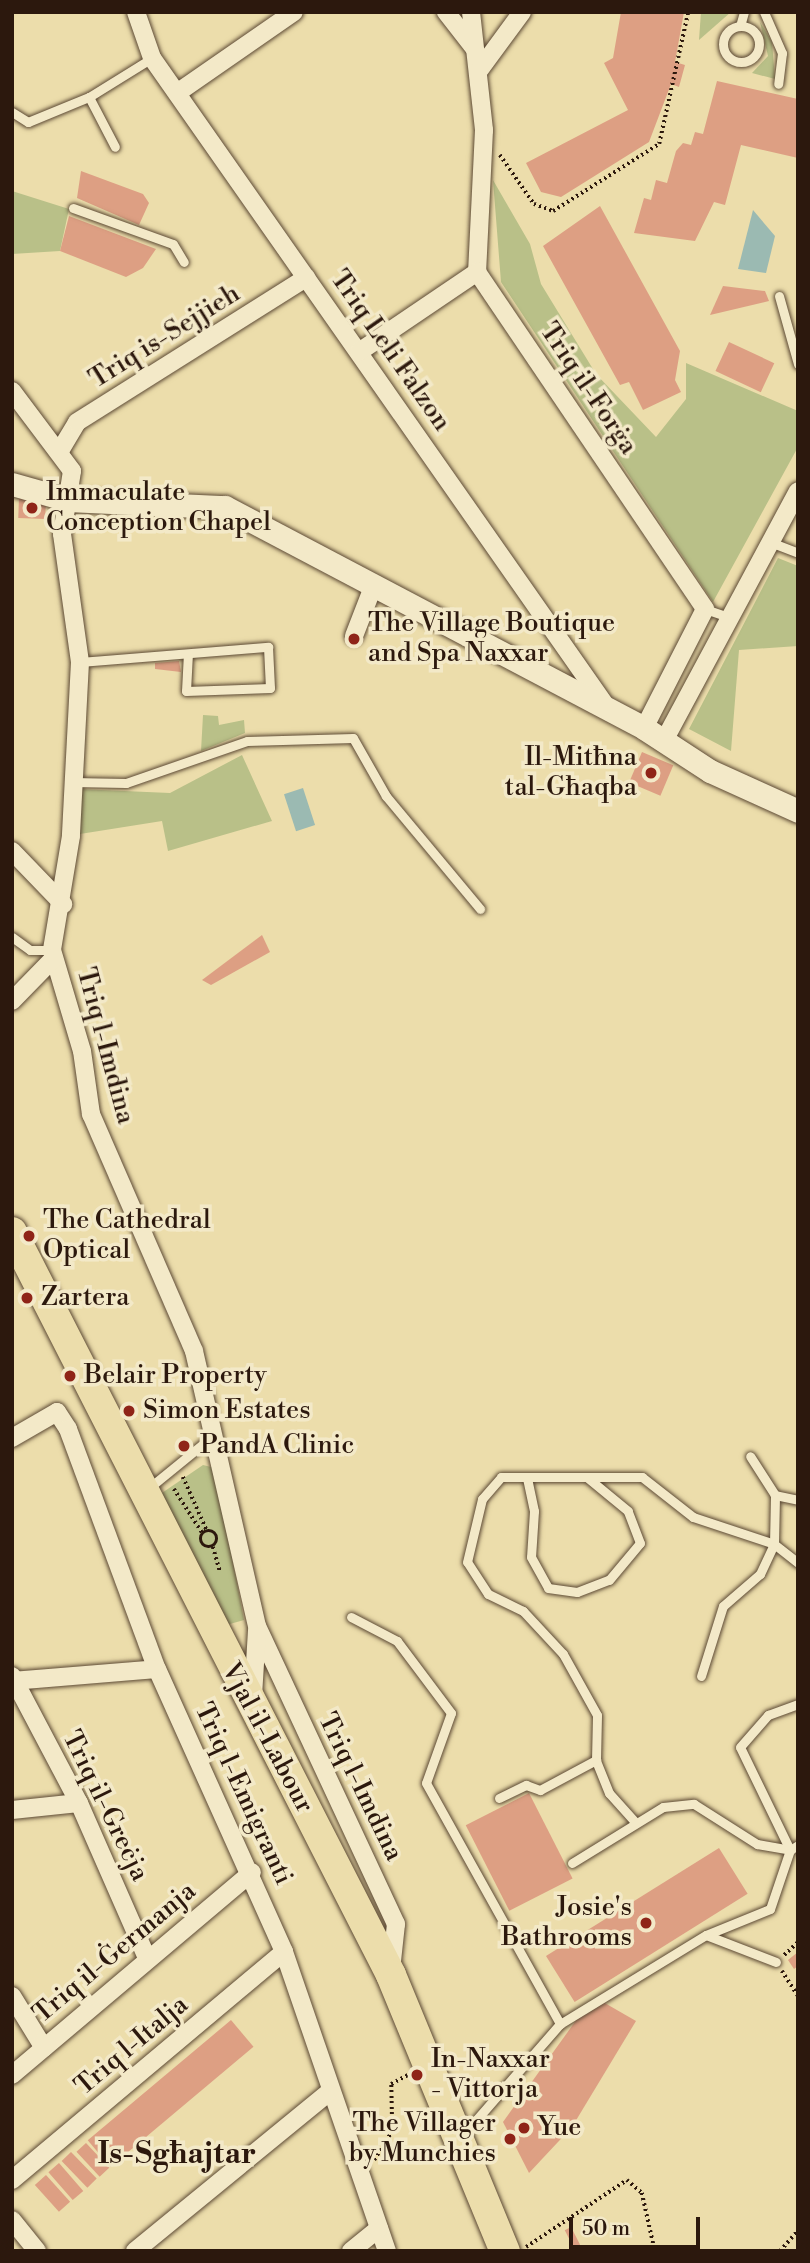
<!DOCTYPE html>
<meta charset="utf-8">
<style>
body{margin:0}
#map{position:relative;width:810px;height:2263px;overflow:hidden;background:#ecddab;font-family:"Libre Bodoni",serif}
div>[style]{position:absolute}
[style*='--x']{left:calc(var(--x)*1px);top:calc(var(--y)*1px);width:calc(var(--w)*1px);rotate:calc(var(--a)*1deg)}
.green>*{inset:0;background:#b9c088}
.water>*{inset:0;background:#9bbab2;transform-origin:0 0}
.building>*{inset:0;background:#dd9f83;transform-origin:0 0}
.path>*{height:3.5px;margin-top:-1.75px;transform-origin:0;background:repeating-linear-gradient(90deg,#2c180d 0 2px,transparent 0 5.5px)}
.path>.ring{margin:-1.75px;padding:0;box-sizing:content-box;background:none;border:3.5px solid #2c180d;border-radius:50%}
.roads{filter:drop-shadow(0 0 2px #5c4934) drop-shadow(0 0 2px #5c4934)}
.service>*{height:9px;margin:-4.5px;padding:0 4.5px;transform-origin:4.5px;border-radius:4.5px;background:#f3e9c8}
.service>.ring{margin:-4.5px;padding:0;box-sizing:content-box;background:none;border:9px solid #f3e9c8;border-radius:50%}
.minor>*{height:18px;margin:-9px;padding:0 9px;transform-origin:9px;border-radius:9px;background:#f3e9c8}
.tertiary>*{height:23px;margin:-11.5px;padding:0 11.5px;transform-origin:11.5px;border-radius:11.5px;background:#f3e9c8}
.primary>*{height:30px;margin:-15px;padding:0 15px;transform-origin:15px;border-radius:15px;background:#ecddab}
.dots>*{width:19px;height:19px;translate:-50% -50%;box-sizing:border-box;border:4px solid #f3e9c8;border-radius:50%}
span{translate:-50% -50%;white-space:nowrap;text-align:center;line-height:1.15;-webkit-text-stroke:7px #f3e9c8;paint-order:stroke}
.street-label{font-size:26px;color:#2c180d}
.poi-label{font-size:26px;color:#2c180d}
.left{translate:0 -50%;text-align:left}
.right{translate:-100% -50%;text-align:right}
.quarter-label{font-size:30px;color:#2c180d;font-weight:700}
.frame{position:absolute;inset:0;border:14px solid #2c180d;pointer-events:none}
.scale{position:absolute;left:569px;top:2217px;width:131px;height:32px;box-sizing:border-box;border:4px solid #2c180d;border-top:0;padding-left:9px;font-size:21px;line-height:24px;white-space:nowrap;color:#2c180d;-webkit-text-stroke:5px #f3e9c8;paint-order:stroke}
</style>
<div id="map">
<div class="green">
<div style="clip-path:polygon(701px 12px,731px 12px,699px 40px)"></div>
<div style="clip-path:polygon(760px 22px,772px 42px,775px 79px,752px 73px,768px 56px)"></div>
<div style="clip-path:polygon(493px 180px,530px 244px,541px 284px,596px 374px,656px 437px,686px 399px,686px 363px,798px 411px,798px 447px,713px 602px,501px 282px)"></div>
<div style="clip-path:polygon(12px 191px,69px 209px,60px 251px,12px 254px)"></div>
<div style="clip-path:polygon(778px 558px,798px 566px,798px 646px,739px 650px,731px 751px,689px 729px)"></div>
<div style="clip-path:polygon(203px 715px,218px 716px,219px 725px,244px 720px,245px 733px,201px 751px)"></div>
<div style="clip-path:polygon(242px 755px,272px 821px,168px 851px,162px 821px,80px 834px,78px 789px,170px 793px)"></div>
<div style="clip-path:polygon(203px 1465px,215px 1468px,244px 1620px,223px 1626px,159px 1495px)"></div>
</div>
<div class="water">
<div style="clip-path:polygon(753px 210px,775px 236px,766px 273px,738px 269px)"></div>
<div style="left:303px;top:788px;width:39px;height:20px;rotate:72deg"></div>
</div>
<div class="building">
<div style="clip-path:polygon(621px 12px,684px 12px,675px 62px,685px 65px,679px 87px,671px 84px,649px 142px,561px 197px,541px 192px,526px 163px,628px 110px,604px 63px,613px 58px)"></div>
<div style="clip-path:polygon(717px 81px,798px 99px,798px 158px,741px 145px,725px 205px,714px 202px,695px 241px,634px 233px,644px 198px,651px 200px,656px 180px,667px 183px,676px 151px,683px 143px,691px 145px,695px 132px,703px 134px)"></div>
<div style="clip-path:polygon(81px 171px,143px 194px,149px 203px,139px 225px,77px 198px)"></div>
<div style="clip-path:polygon(600px 206px,680px 351px,675px 380px,681px 392px,643px 410px,629px 382px,620px 385px,543px 246px)"></div>
<div style="clip-path:polygon(69px 216px,156px 249px,143px 268px,126px 277px,60px 251px)"></div>
<div style="clip-path:polygon(723px 286px,765px 291px,769px 301px,710px 315px)"></div>
<div style="left:729px;top:342px;width:50px;height:32px;rotate:25deg"></div>
<div style="left:19px;top:497px;width:27px;height:21px;rotate:2deg"></div>
<div style="clip-path:polygon(179px 661px,181px 672px,155px 669px,155px 663px)"></div>
<div style="left:642px;top:752px;width:34px;height:33px;rotate:23deg"></div>
<div style="clip-path:polygon(262px 935px,270px 952px,211px 985px,202px 980px)"></div>
<div style="left:529px;top:1793px;width:96px;height:71px;rotate:63deg"></div>
<div style="left:719px;top:1848px;width:54px;height:204px;rotate:58deg"></div>
<div style="clip-path:polygon(798px 1952px,798px 1966px,794px 1969px,788px 1960px)"></div>
<div style="clip-path:polygon(603px 2002px,636px 2021px,572px 2127px,529px 2173px,503px 2122px,577px 2019px)"></div>
<div style="left:231px;top:2020px;width:35px;height:187px;rotate:50deg"></div>
<div style="left:86px;top:2143px;width:34px;height:13px;rotate:47deg"></div>
<div style="left:71px;top:2152px;width:37px;height:13px;rotate:46deg"></div>
<div style="left:59px;top:2163px;width:37px;height:14px;rotate:49deg"></div>
<div style="left:46px;top:2175px;width:36px;height:15px;rotate:48deg"></div>
<div style="left:571px;top:2227px;width:20px;height:7px;rotate:63deg"></div>
</div>
<div class="path">
<div style="--x:500;--y:155;--w:60;--a:55.2"></div>
<div style="--x:534;--y:204;--w:20;--a:20"></div>
<div style="--x:553;--y:211;--w:125;--a:-32.3"></div>
<div style="--x:659;--y:144;--w:135;--a:-77.6"></div>
<div style="--x:183;--y:1477;--w:59;--a:66"></div>
<div style="--x:174;--y:1489;--w:54;--a:57.2"></div>
<div class="ring" style="left:201px;top:1531px;width:12.5px;height:12.5px"></div>
<div style="--x:213;--y:1547;--w:25;--a:74"></div>
<div style="--x:784;--y:1955;--w:19;--a:-43"></div>
<div style="--x:782;--y:1971;--w:30;--a:57"></div>
<div style="--x:374;--y:2160;--w:34;--a:-58"></div>
<div style="--x:392;--y:2131;--w:47;--a:-91.2"></div>
<div style="--x:391;--y:2084;--w:19;--a:-28"></div>
<div style="--x:526;--y:2247;--w:121;--a:-33.6"></div>
<div style="--x:627;--y:2180;--w:20;--a:41"></div>
<div style="--x:642;--y:2193;--w:59;--a:77.4"></div>
<div style="--x:780;--y:2251;--w:28;--a:-49"></div>
</div>
<div class="roads">
<div class="service">
<div style="--x:764;--y:12;--w:45;--a:66.3"></div>
<div style="--x:782;--y:53;--w:31;--a:97"></div>
<div class="ring" style="left:723px;top:26px;width:27px;height:27px"></div>
<div style="--x:740;--y:26;--w:15;--a:-74"></div>
<div style="--x:89;--y:97;--w:56;--a:62.5"></div>
<div style="--x:12;--y:112;--w:19;--a:32"></div>
<div style="--x:28;--y:122;--w:66;--a:-22.3"></div>
<div style="--x:89;--y:97;--w:74;--a:-31.8"></div>
<div style="--x:73;--y:208;--w:106;--a:19.8"></div>
<div style="--x:173;--y:244;--w:21;--a:59"></div>
<div style="--x:779;--y:296;--w:71;--a:74.4"></div>
<div style="--x:770;--y:542;--w:30;--a:21"></div>
<div style="--x:705;--y:609;--w:28;--a:19"></div>
<div style="--x:80;--y:662;--w:189;--a:-4.6"></div>
<div style="--x:268;--y:647;--w:41;--a:87.2"></div>
<div style="--x:270;--y:688;--w:84;--a:178"></div>
<div style="--x:186;--y:691;--w:37;--a:-87"></div>
<div style="--x:72;--y:782;--w:54;--a:1.1"></div>
<div style="--x:126;--y:783;--w:128;--a:-19.1"></div>
<div style="--x:247;--y:741;--w:106;--a:-1.6"></div>
<div style="--x:353;--y:738;--w:67;--a:60.4"></div>
<div style="--x:386;--y:796;--w:147;--a:50.2"></div>
<div style="--x:12;--y:937;--w:22;--a:36"></div>
<div style="--x:30;--y:950;--w:22;--a:0"></div>
<div style="--x:527;--y:1478;--w:34;--a:78"></div>
<div style="--x:534;--y:1511;--w:46;--a:93.7"></div>
<div style="--x:531;--y:1557;--w:35;--a:61"></div>
<div style="--x:548;--y:1588;--w:29;--a:8"></div>
<div style="--x:577;--y:1592;--w:34;--a:-21"></div>
<div style="--x:609;--y:1580;--w:48;--a:-50"></div>
<div style="--x:640;--y:1543;--w:34;--a:-111"></div>
<div style="--x:628;--y:1511;--w:52;--a:-140.5"></div>
<div style="--x:149;--y:1488;--w:84;--a:-39.2"></div>
<div style="--x:775;--y:1495;--w:24;--a:12"></div>
<div style="--x:351;--y:1617;--w:52;--a:27.6"></div>
<div style="--x:397;--y:1641;--w:90;--a:53.1"></div>
<div style="--x:451;--y:1713;--w:74;--a:109.7"></div>
<div style="--x:426;--y:1783;--w:276;--a:60.9"></div>
<div style="--x:701;--y:1676;--w:73;--a:-72.6"></div>
<div style="--x:723;--y:1606;--w:49;--a:-40.9"></div>
<div style="--x:760;--y:1574;--w:33;--a:-65"></div>
<div style="--x:774;--y:1544;--w:49;--a:-88.8"></div>
<div style="--x:775;--y:1495;--w:46;--a:-122.7"></div>
<div style="--x:499;--y:1798;--w:30;--a:-26"></div>
<div style="--x:526;--y:1785;--w:15;--a:20"></div>
<div style="--x:540;--y:1790;--w:64;--a:-28.2"></div>
<div style="--x:636;--y:1823;--w:40;--a:-132"></div>
<div style="--x:609;--y:1793;--w:35;--a:-112"></div>
<div style="--x:596;--y:1760;--w:45;--a:-88.7"></div>
<div style="--x:597;--y:1715;--w:70;--a:-119.1"></div>
<div style="--x:563;--y:1654;--w:59;--a:-132.9"></div>
<div style="--x:523;--y:1611;--w:39;--a:-154"></div>
<div style="--x:488;--y:1594;--w:38;--a:-123"></div>
<div style="--x:467;--y:1562;--w:65;--a:-76.6"></div>
<div style="--x:482;--y:1499;--w:29;--a:-49"></div>
<div style="--x:501;--y:1477;--w:141;--a:0"></div>
<div style="--x:642;--y:1477;--w:65;--a:38.1"></div>
<div style="--x:693;--y:1517;--w:85;--a:18.4"></div>
<div style="--x:774;--y:1544;--w:31;--a:38"></div>
<div style="--x:790;--y:1850;--w:114;--a:-115.9"></div>
<div style="--x:740;--y:1747;--w:43;--a:-48.8"></div>
<div style="--x:768;--y:1715;--w:32;--a:-20"></div>
<div style="--x:572;--y:1863;--w:107;--a:-31.6"></div>
<div style="--x:663;--y:1807;--w:31;--a:-6"></div>
<div style="--x:694;--y:1804;--w:75;--a:32.4"></div>
<div style="--x:757;--y:1844;--w:34;--a:10"></div>
<div style="--x:706;--y:1935;--w:69;--a:-22.1"></div>
<div style="--x:770;--y:1909;--w:62;--a:-71.3"></div>
<div style="--x:790;--y:1850;--w:9;--a:-32"></div>
<div style="--x:463;--y:2135;--w:147;--a:-48.9"></div>
<div style="--x:560;--y:2024;--w:171;--a:-31.4"></div>
<div style="--x:706;--y:1935;--w:75;--a:21.1"></div>
</div>
<div class="minor">
<div style="--x:136;--y:12;--w:49;--a:70.8"></div>
<div style="--x:152;--y:58;--w:791;--a:54.98"></div>
<div style="--x:446;--y:12;--w:46;--a:52.1"></div>
<div style="--x:471;--y:12;--w:119;--a:83.7"></div>
<div style="--x:484;--y:130;--w:142;--a:92.8"></div>
<div style="--x:477;--y:272;--w:407;--a:55.9"></div>
<div style="--x:705;--y:609;--w:134;--a:117.1"></div>
<div style="--x:478;--y:72;--w:74;--a:-53.7"></div>
<div style="--x:177;--y:93;--w:142;--a:-34.7"></div>
<div style="--x:359;--y:352;--w:143;--a:-34.1"></div>
<div style="--x:12;--y:391;--w:100;--a:53.1"></div>
<div style="--x:72;--y:471;--w:64;--a:99"></div>
<div style="--x:62;--y:534;--w:129;--a:82"></div>
<div style="--x:80;--y:662;--w:174;--a:93"></div>
<div style="--x:71;--y:836;--w:116;--a:99.5"></div>
<div style="--x:52;--y:950;--w:105;--a:73.5"></div>
<div style="--x:82;--y:1051;--w:64;--a:81.9"></div>
<div style="--x:91;--y:1114;--w:258;--a:66.5"></div>
<div style="--x:194;--y:1351;--w:282;--a:77.1"></div>
<div style="--x:257;--y:1626;--w:329;--a:65"></div>
<div style="--x:396;--y:1924;--w:46;--a:96.2"></div>
<div style="--x:61;--y:449;--w:31;--a:-59"></div>
<div style="--x:77;--y:422;--w:271;--a:-32.2"></div>
<div style="--x:354;--y:636;--w:53;--a:-68.8"></div>
<div style="--x:665;--y:739;--w:281;--a:-61.8"></div>
<div style="--x:12;--y:851;--w:74;--a:46.1"></div>
<div style="--x:12;--y:1001;--w:60;--a:-45.7"></div>
<div style="--x:12;--y:1438;--w:52;--a:-30"></div>
<div style="--x:57;--y:1412;--w:20;--a:57"></div>
<div style="--x:68;--y:1429;--w:256;--a:69.7"></div>
<div style="--x:157;--y:1669;--w:310;--a:65.8"></div>
<div style="--x:284;--y:1952;--w:316;--a:71"></div>
<div style="--x:12;--y:1676;--w:144;--a:62.2"></div>
<div style="--x:79;--y:1803;--w:171;--a:66.3"></div>
<div style="--x:12;--y:1681;--w:145;--a:-4.7"></div>
<div style="--x:253;--y:1696;--w:66;--a:-86.5"></div>
<div style="--x:12;--y:1810;--w:67;--a:-6"></div>
<div style="--x:12;--y:1996;--w:61;--a:58.4"></div>
<div style="--x:12;--y:2075;--w:314;--a:-40.2"></div>
<div style="--x:12;--y:2180;--w:355;--a:-40"></div>
<div style="--x:12;--y:2220;--w:40;--a:51"></div>
<div style="--x:135;--y:2251;--w:249;--a:-39.3"></div>
<div style="--x:351;--y:2251;--w:36;--a:-39"></div>
</div>
<div class="tertiary">
<div style="--x:12;--y:484;--w:58;--a:15.9"></div>
<div style="--x:68;--y:500;--w:157;--a:2.6"></div>
<div style="--x:225;--y:507;--w:474;--a:27.8"></div>
<div style="--x:644;--y:728;--w:79;--a:33.1"></div>
<div style="--x:710;--y:771;--w:97;--a:24.4"></div>
</div>
<div class="primary">
<div style="--x:12;--y:1232;--w:834;--a:62.97"></div>
<div style="--x:391;--y:1975;--w:299;--a:67.6"></div>
</div>
</div>
<div class="dots">
<div style="left:32px;top:508px;background:#8f2418"></div>
<div style="left:354px;top:639px;background:#8f2418"></div>
<div style="left:651px;top:773px;background:#8f2418"></div>
<div style="left:29px;top:1236px;background:#8f2418"></div>
<div style="left:27px;top:1298px;background:#8f2418"></div>
<div style="left:70px;top:1376px;background:#8f2418"></div>
<div style="left:129px;top:1411px;background:#8f2418"></div>
<div style="left:184px;top:1446px;background:#8f2418"></div>
<div style="left:646px;top:1923px;background:#8f2418"></div>
<div style="left:417px;top:2075px;background:#8f2418"></div>
<div style="left:524px;top:2128px;background:#8f2418"></div>
<div style="left:510px;top:2139px;background:#8f2418"></div>
</div>
<div class="street-label">
<span style="left:165px;top:337px;rotate:-32deg">Triq is-Sejjieh</span>
<span style="left:390px;top:351px;rotate:55deg">Triq Leli Falzon</span>
<span style="left:588px;top:389px;rotate:56deg">Triq il-Forġa</span>
<span style="left:105px;top:1046px;rotate:75deg">Triq l-Imdina</span>
<span style="left:267px;top:1738px;rotate:62deg">Vjal il-Labour</span>
<span style="left:360px;top:1787px;rotate:64deg">Triq l-Imdina</span>
<span style="left:243px;top:1794px;rotate:65deg">Triq l-Emigranti</span>
<span style="left:105px;top:1806px;rotate:64deg">Triq il-Greċja</span>
<span style="left:115px;top:1953px;rotate:-40deg">Triq il-Ġermanja</span>
<span style="left:132px;top:2046px;rotate:-40deg">Triq l-Italja</span>
</div>
<div class="poi-label">
<span class="left" style="left:46px;top:508px">Immaculate<br>Conception Chapel</span>
<span class="left" style="left:368px;top:639px">The Village Boutique<br>and Spa Naxxar</span>
<span class="right" style="left:637px;top:773px">Il-Mitħna<br>tal-Għaqba</span>
<span class="left" style="left:43px;top:1236px">The Cathedral<br>Optical</span>
<span class="left" style="left:41px;top:1298px">Zartera</span>
<span class="left" style="left:84px;top:1376px">Belair Property</span>
<span class="left" style="left:143px;top:1411px">Simon Estates</span>
<span class="left" style="left:200px;top:1446px">PandA Clinic</span>
<span class="right" style="left:632px;top:1923px">Josie's<br>Bathrooms</span>
<span class="left" style="left:431px;top:2075px">In-Naxxar<br>- Vittorja</span>
<span class="right" style="left:496px;top:2139px">The Villager<br>by Munchies</span>
<span class="left" style="left:538px;top:2128px">Yue</span>
</div>
<div class="quarter-label">
<span style="left:177px;top:2154px">Is-Sgħajtar</span>
</div>
<div class="frame"></div>
<div class="scale">50 m</div>
</div>
